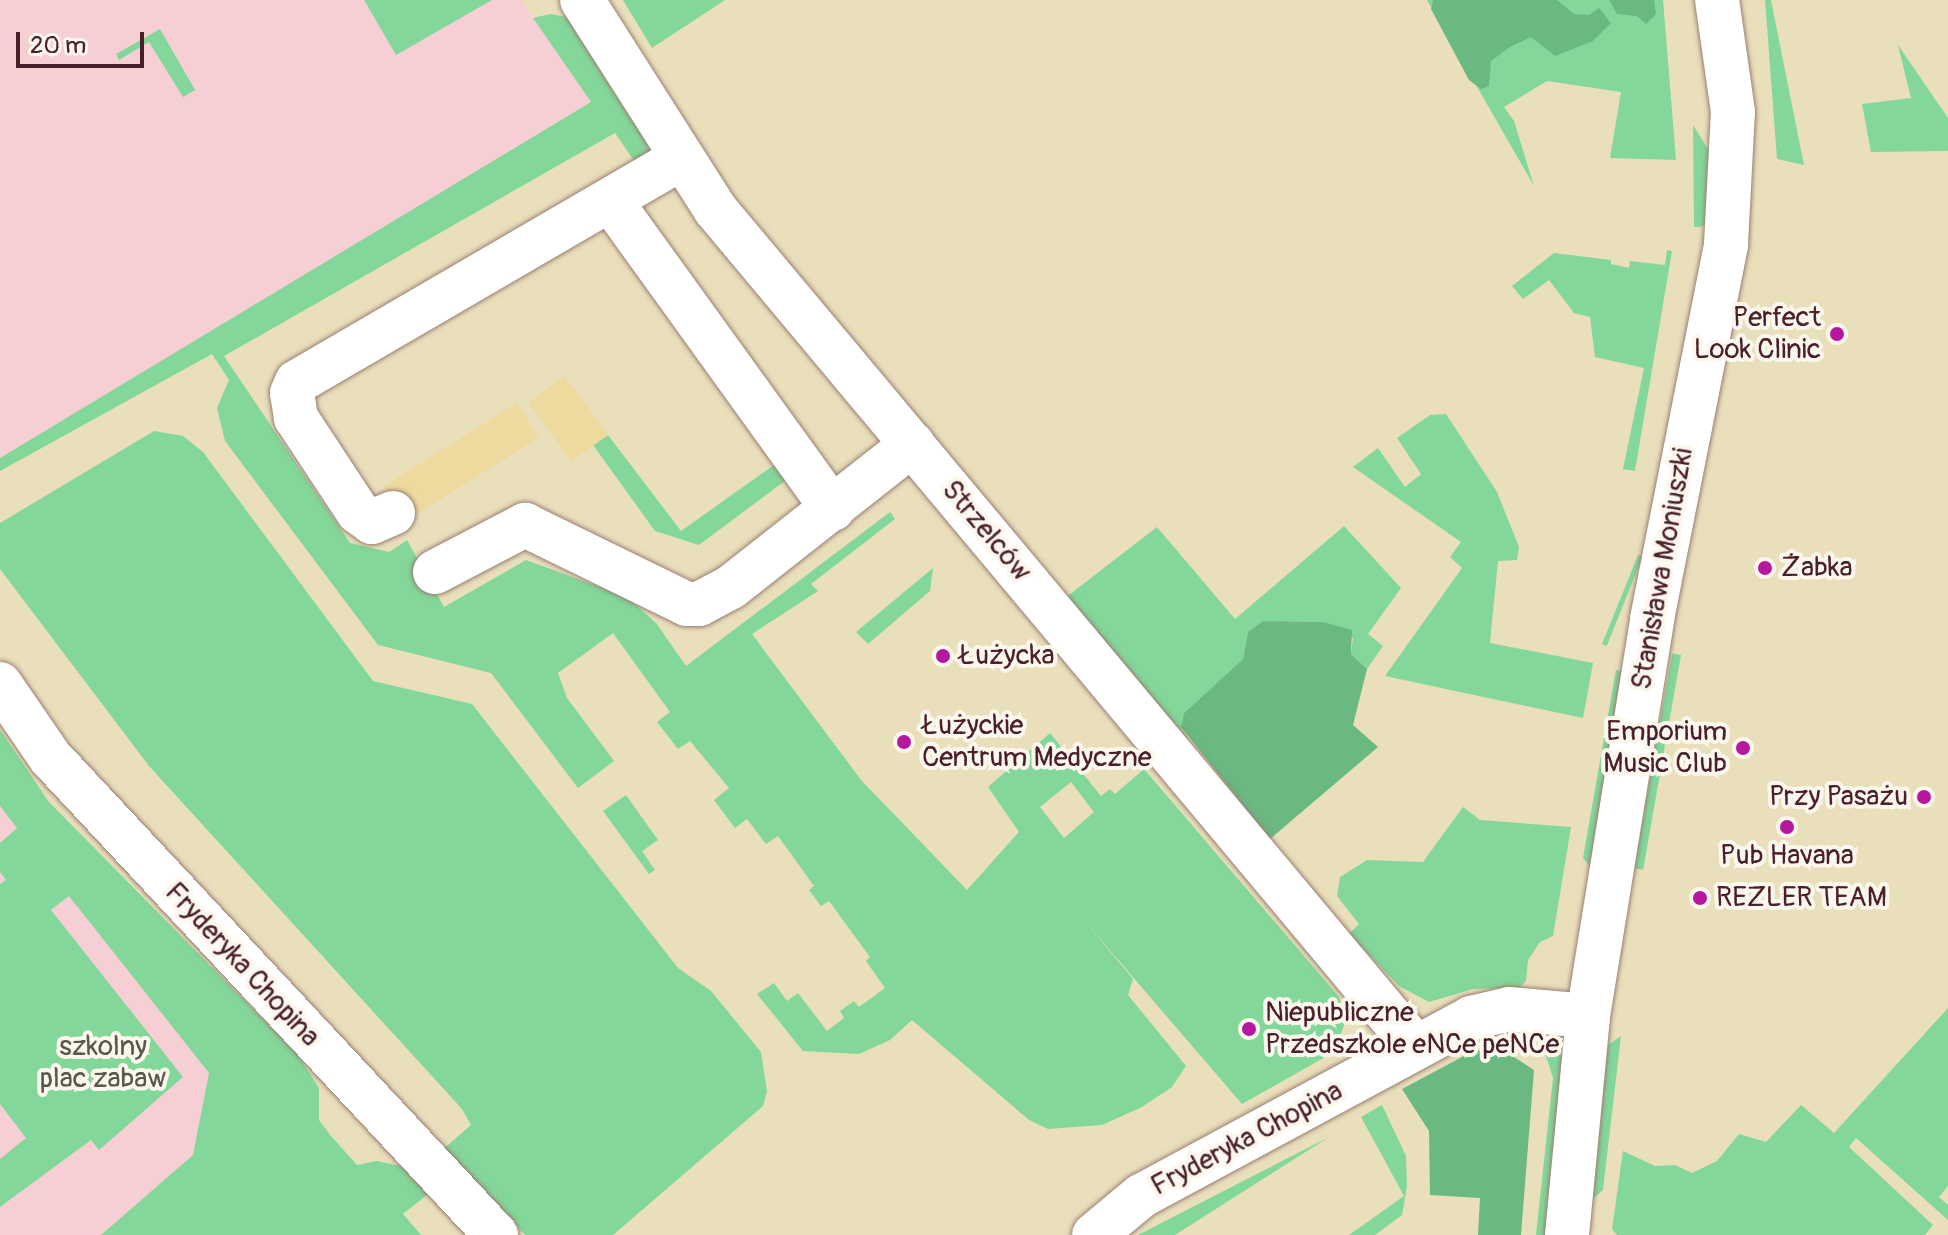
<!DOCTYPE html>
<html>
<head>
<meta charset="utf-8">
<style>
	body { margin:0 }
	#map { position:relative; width:1948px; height:1235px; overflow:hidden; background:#e9dfbb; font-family:Pangolin,sans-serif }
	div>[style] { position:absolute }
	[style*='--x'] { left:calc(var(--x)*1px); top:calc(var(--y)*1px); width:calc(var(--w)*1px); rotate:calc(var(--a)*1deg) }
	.built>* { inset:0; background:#f6cfd5 }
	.green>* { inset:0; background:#83d79a; transform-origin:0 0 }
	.forest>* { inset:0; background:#6ab882 }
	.sand>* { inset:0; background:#eeda9e; transform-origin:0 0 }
	.roads { filter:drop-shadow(0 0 2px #9a7f73) drop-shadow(0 0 2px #9a7f73) }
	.minor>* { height:44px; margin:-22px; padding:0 22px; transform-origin:22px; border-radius:22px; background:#fff }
	.dots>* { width:22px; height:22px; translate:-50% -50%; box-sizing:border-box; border:4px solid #fbf7ec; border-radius:50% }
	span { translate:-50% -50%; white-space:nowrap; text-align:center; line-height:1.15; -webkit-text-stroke:8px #fbf7ec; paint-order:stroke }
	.poi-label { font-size:28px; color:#4a1f2b }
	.right { translate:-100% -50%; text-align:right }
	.left { translate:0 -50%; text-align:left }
	.street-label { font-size:28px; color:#4a1f2b }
	.park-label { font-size:28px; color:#5b564c }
	.scale { position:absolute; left:16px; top:32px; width:128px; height:36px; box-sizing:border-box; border:4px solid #4a1f2b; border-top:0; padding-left:10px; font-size:24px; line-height:28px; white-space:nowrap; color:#4a1f2b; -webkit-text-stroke:6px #fbf7ec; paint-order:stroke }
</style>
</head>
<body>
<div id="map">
	<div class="built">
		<i style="clip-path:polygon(0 0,521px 0,591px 102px,0 461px)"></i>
		<i style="clip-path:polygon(0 806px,209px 1073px,193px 1155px,101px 1235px,0 1235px)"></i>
	</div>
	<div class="green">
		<i style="clip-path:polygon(364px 0,492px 0,396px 55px)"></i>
		<i style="clip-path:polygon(623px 0,725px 0,652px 48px)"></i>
		<i style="clip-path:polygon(1427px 0,1663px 0,1676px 160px,1610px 158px,1621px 92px,1547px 81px,1504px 107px,1514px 121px,1534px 186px)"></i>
		<i style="clip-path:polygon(1765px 0,1771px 0,1804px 165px,1777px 159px)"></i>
		<i style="clip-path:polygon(evenodd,550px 14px,568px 17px,655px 155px,639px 168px,615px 133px,224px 356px,350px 543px,389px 552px,407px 540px,444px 607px,526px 560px,627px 597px,656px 623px,686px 666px,890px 512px,895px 519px,811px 584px,818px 591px,752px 634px,861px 780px,967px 890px,1019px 832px,988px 787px,1050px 733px,1101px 796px,1110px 789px,1115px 794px,1144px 769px,1339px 997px,1346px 1020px,1334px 1052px,1242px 1104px,1083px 919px,1133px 979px,1128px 995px,1186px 1066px,1172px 1087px,1142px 1107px,1102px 1125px,1048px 1129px,1029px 1120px,912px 1020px,890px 1040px,859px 1054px,803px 1051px,757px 994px,774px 983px,787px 1001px,798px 993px,827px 1031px,844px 1018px,840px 1011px,854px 1001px,859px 1007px,885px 988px,866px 961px,870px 957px,829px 901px,821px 906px,809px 890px,814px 886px,778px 836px,766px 844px,747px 819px,735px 828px,714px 800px,729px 788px,690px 741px,678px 749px,657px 722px,670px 712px,613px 633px,558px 673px,567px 698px,614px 761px,578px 788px,491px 673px,378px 645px,225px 441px,217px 408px,229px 380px,212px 354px,0 471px,0 458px,591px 102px,533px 18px,550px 14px,1071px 782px,1094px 812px,1064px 838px,1040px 807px,1071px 782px)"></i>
		<i style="clip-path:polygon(160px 29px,195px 90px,183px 97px,149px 42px,119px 60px,116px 54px)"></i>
		<i style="clip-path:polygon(1898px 45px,1948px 118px,1948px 151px,1871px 152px,1862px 104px,1911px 98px)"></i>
		<i style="clip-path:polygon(1693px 125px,1713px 157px,1707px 223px,1700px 227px,1694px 227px)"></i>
		<i style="clip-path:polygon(1667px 250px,1672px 251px,1635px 471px,1623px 469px,1644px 368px,1595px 357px,1590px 317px,1574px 313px,1549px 280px,1523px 299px,1512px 286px,1554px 253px,1611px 260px,1611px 264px,1629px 268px,1630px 261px,1665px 265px)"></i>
		<i style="clip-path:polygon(1446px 414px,1497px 492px,1519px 547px,1517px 560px,1498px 561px,1490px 643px,1593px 663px,1583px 718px,1385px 676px,1462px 568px,1450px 557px,1461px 542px,1353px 467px,1378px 448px,1405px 487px,1421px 474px,1397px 438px,1430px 415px)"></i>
		<i style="clip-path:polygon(154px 431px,183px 436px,203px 452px,373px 681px,472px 704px,678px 968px,711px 991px,761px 1052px,767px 1091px,763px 1106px,613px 1235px,525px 1235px,441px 1151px,471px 1125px,462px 1109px,149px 766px,0 569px,0 523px)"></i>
		<i style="clip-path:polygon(608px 435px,681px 531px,774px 465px,786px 480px,699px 545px,655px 531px,593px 445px)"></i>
		<i style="clip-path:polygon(1344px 526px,1401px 588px,1368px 634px,1383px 646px,1367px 669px,1351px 654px,1353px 638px,1323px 622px,1263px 621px,1248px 632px,1243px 659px,1184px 713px,1181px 727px,1191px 743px,1065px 598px,1157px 527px,1235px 619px)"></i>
		<i style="left:1638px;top:555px;width:5px;height:96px;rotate:22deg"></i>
		<i style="clip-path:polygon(933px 568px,930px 591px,868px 644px,856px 632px)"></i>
		<i style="left:1681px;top:655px;width:218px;height:9px;rotate:100deg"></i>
		<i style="clip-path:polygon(1616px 670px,1624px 672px,1595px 873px,1583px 858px)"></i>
		<i style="clip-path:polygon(0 730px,49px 802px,298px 1055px,319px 1088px,319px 1120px,331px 1136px,357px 1165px,377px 1161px,409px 1168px,433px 1190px,403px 1214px,421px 1235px,101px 1235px,193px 1155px,209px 1073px,69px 896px,51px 910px,183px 1077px,99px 1150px,91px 1140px,0 1207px,0 1159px,26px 1138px,0 1104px,0 884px,6px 880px,0 872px,0 843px,17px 828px,0 806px)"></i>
		<i style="clip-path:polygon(626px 795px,658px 840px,642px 851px,655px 870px,649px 874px,603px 811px)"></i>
		<i style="clip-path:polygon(1463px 807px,1480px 820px,1571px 827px,1553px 936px,1540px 942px,1528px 960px,1526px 981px,1519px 988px,1473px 989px,1429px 1002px,1399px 986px,1349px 934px,1359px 924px,1337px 896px,1340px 877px,1367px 860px,1423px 862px)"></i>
		<i style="clip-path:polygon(1948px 1008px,1948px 1186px,1939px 1197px,1948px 1205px,1948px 1220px,1856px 1138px,1849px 1147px,1933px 1225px,1925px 1235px,1617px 1235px,1612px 1229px,1623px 1151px,1655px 1166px,1675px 1165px,1692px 1173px,1717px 1161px,1739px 1134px,1766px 1142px,1801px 1105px,1834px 1133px)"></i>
		<i style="clip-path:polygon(1621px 1036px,1603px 1190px,1593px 1199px,1608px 1045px)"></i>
		<i style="clip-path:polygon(1541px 1041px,1563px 1057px,1553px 1235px,1536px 1235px,1553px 1078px)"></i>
		<i style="clip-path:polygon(1382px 1105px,1406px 1156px,1407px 1186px,1402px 1215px,1375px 1235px,1349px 1235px,1404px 1196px,1361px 1117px)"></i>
		<i style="clip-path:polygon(1329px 1137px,1175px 1235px,1138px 1235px)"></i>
	</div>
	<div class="forest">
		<i style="clip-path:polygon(1433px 0,1557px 0,1574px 14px,1589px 15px,1599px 8px,1611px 23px,1593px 41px,1555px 56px,1531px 37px,1510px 47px,1491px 61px,1489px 86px,1481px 89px,1469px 80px,1431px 9px)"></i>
		<i style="clip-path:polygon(1609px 0,1654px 0,1656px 14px,1646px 24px,1637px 16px,1617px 14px)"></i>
		<i style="clip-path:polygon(1263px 621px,1323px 622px,1352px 630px,1351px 654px,1367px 669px,1353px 725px,1378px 747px,1270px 839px,1181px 727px,1184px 713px,1243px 659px,1248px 632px)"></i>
		<i style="clip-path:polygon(1475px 1050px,1511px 1055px,1534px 1070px,1521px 1235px,1478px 1235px,1480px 1198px,1430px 1195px,1429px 1131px,1402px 1089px)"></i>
	</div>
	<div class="sand">
		<i style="left:565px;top:376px;width:73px;height:45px;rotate:54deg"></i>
		<i style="left:517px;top:403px;width:41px;height:157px;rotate:58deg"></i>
	</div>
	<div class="roads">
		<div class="minor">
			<i style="--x:582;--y:0;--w:248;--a:57.5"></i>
			<i style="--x:715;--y:209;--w:1090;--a:50.1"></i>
			<i style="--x:610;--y:200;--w:381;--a:54.2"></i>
			<i style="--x:393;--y:513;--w:23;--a:157"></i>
			<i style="--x:372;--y:522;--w:17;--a:-144"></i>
			<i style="--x:358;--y:512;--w:113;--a:-123.4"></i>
			<i style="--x:296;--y:418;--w:25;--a:-99"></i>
			<i style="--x:292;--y:393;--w:12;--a:-66"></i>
			<i style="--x:297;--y:382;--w:445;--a:-30.2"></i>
			<i style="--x:435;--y:572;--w:102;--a:-27.6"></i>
			<i style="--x:525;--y:525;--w:180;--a:26"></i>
			<i style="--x:687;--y:604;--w:12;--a:0"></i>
			<i style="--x:699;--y:604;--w:36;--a:-28"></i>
			<i style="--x:731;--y:587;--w:231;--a:-38.2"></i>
			<i style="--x:0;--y:684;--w:88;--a:55.6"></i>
			<i style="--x:50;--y:757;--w:654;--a:46.98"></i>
			<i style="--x:1094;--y:1235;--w:61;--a:-39.7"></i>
			<i style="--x:1141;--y:1196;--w:375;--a:-28.3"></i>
			<i style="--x:1471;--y:1018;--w:39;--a:-13"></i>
			<i style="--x:1509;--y:1009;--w:79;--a:5.1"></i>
			<i style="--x:1567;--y:1235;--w:220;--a:-84.5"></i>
			<i style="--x:1588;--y:1016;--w:402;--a:-80.8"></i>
			<i style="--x:1652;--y:619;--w:382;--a:-78.8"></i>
			<i style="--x:1726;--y:244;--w:132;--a:-87"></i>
			<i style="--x:1733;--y:112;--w:113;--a:-98.1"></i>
		</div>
	</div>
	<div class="dots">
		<i style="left:1837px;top:334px;background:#b5179e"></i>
		<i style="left:1765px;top:568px;background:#b5179e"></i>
		<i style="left:943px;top:656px;background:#b5179e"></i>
		<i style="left:904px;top:742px;background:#b5179e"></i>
		<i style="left:1743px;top:748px;background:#b5179e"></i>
		<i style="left:1924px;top:797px;background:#b5179e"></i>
		<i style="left:1787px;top:827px;background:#b5179e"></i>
		<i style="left:1700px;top:898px;background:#b5179e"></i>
		<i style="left:1249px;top:1029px;background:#b5179e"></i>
	</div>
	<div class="poi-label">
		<span class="right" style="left:1821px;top:334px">Perfect<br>Look Clinic</span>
		<span class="left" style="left:1781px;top:568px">Żabka</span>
		<span class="left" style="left:959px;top:656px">Łużycka</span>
		<span class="left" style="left:922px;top:742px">Łużyckie<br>Centrum Medyczne</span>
		<span class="right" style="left:1727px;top:748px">Emporium<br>Music Club</span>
		<span class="right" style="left:1908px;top:797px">Przy Pasażu</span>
		<span style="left:1787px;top:856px">Pub Havana</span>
		<span class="left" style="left:1716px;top:898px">REZLER TEAM</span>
		<span class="left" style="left:1265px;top:1029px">Niepubliczne<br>Przedszkole eNCe peNCe</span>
	</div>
	<div class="street-label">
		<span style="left:986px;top:531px;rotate:50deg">Strzelców</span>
		<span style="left:1663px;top:569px;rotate:-80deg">Stanisława Moniuszki</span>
		<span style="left:242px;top:965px;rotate:47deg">Fryderyka Chopina</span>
		<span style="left:1247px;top:1139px;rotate:-28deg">Fryderyka Chopina</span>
	</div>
	<div class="park-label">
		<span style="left:103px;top:1063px">szkolny<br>plac zabaw</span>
	</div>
	<div class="scale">20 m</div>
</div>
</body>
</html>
